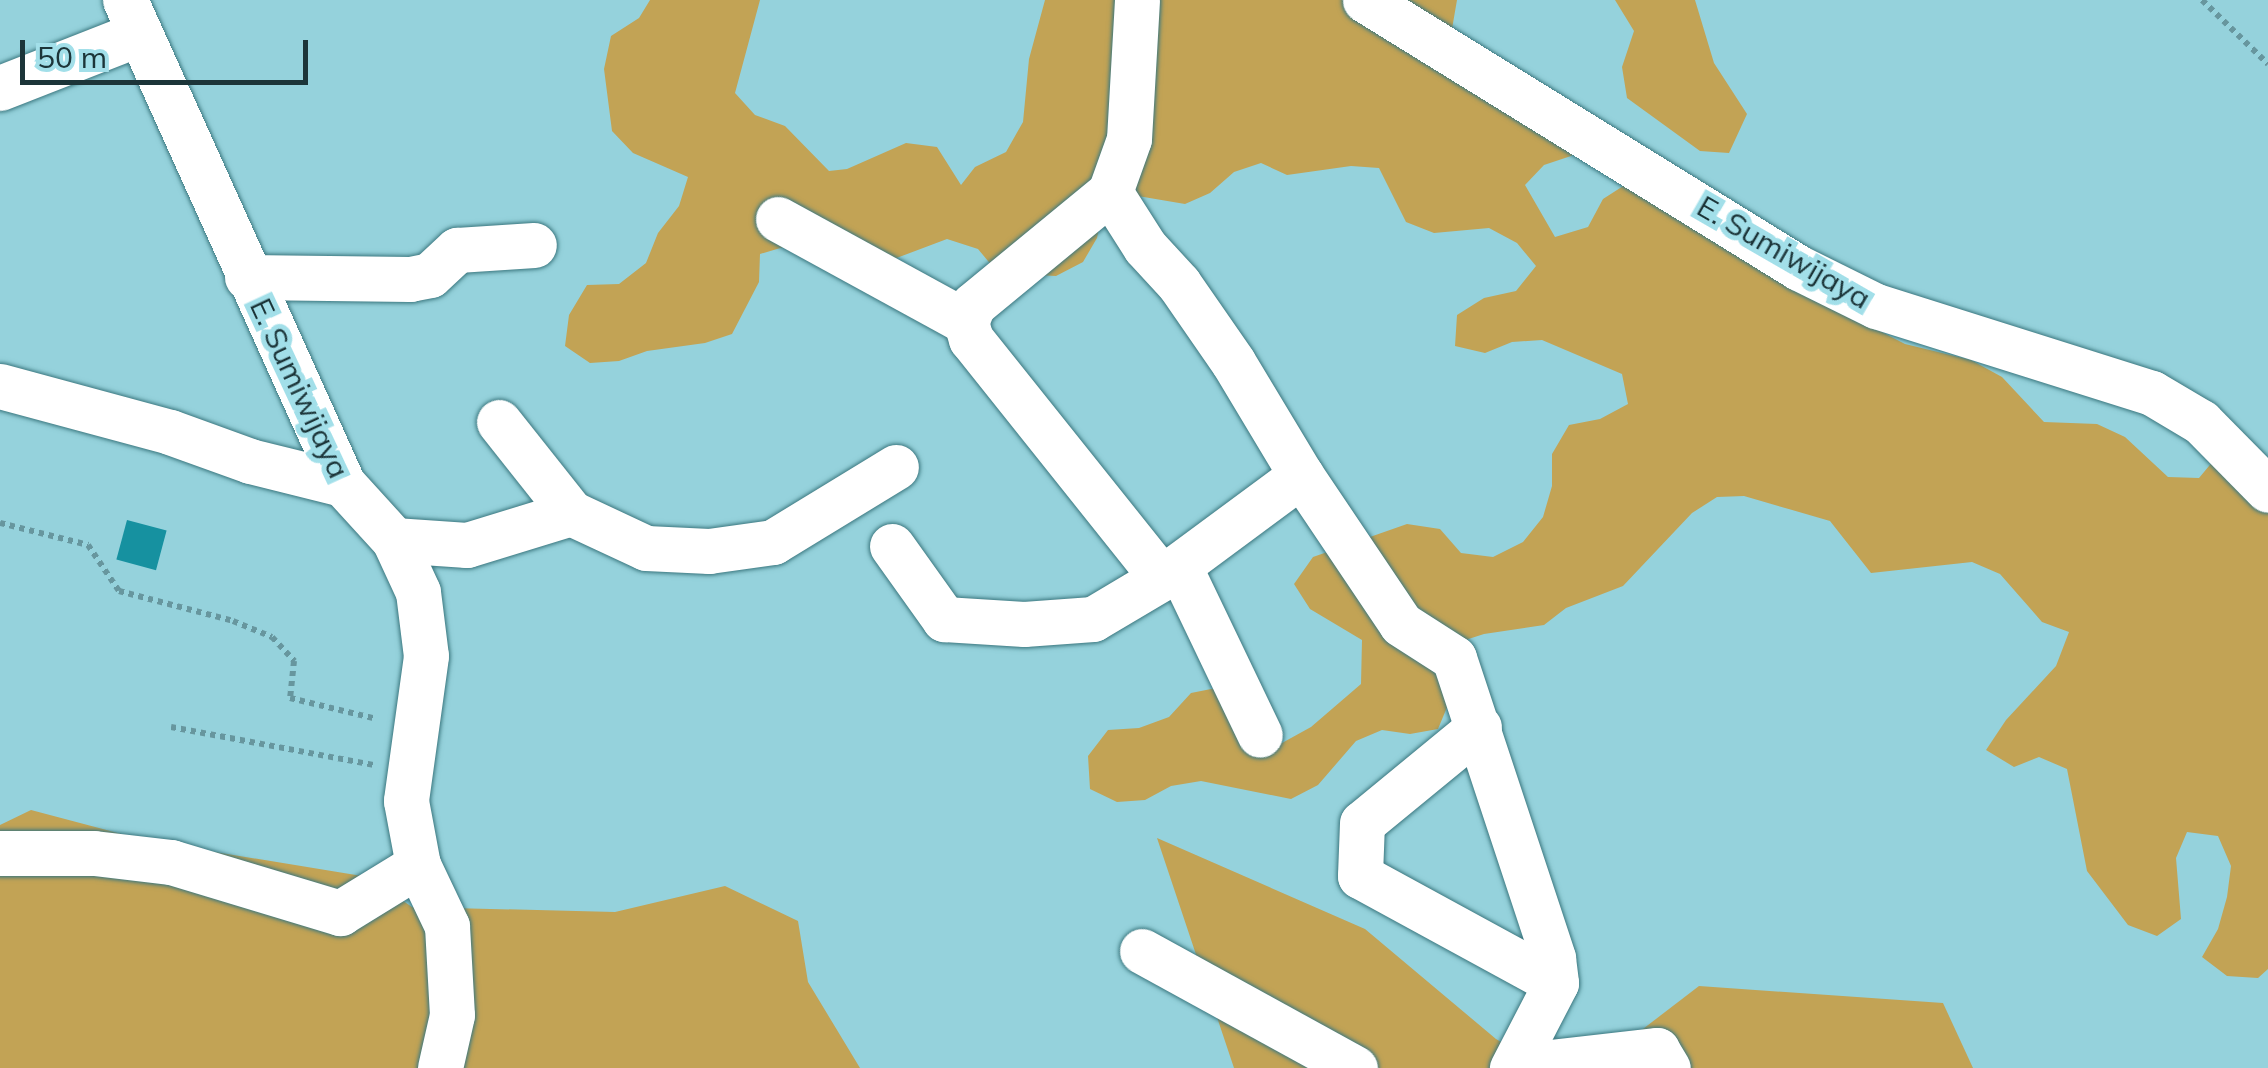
<!DOCTYPE html>
<html>
<head>
<meta charset="utf-8">
<style>
	body { margin:0 }
	#map { position:relative; width:2268px; height:1068px; overflow:hidden; background:#95d2dc; font-family:Mulish,sans-serif }
	div>[style] { position:absolute }
	[style*='--x'] { left:calc(var(--x)*1px); top:calc(var(--y)*1px); width:calc(var(--w)*1px); rotate:calc(var(--a)*1deg) }
	.green>* { inset:0; background:#c2a355 }
	.water>* { inset:0; background:#1691a0; transform-origin:0 0 }
	.path>* { height:6px; margin-top:-3px; transform-origin:0; background:repeating-linear-gradient(90deg,#67969e 0 5px,transparent 0 10px) }
	.roads { filter:drop-shadow(0 0 2px #3b777f) drop-shadow(0 0 2px #3b777f) }
	.street>* { height:45px; margin:-22.5px; padding:0 22.5px; transform-origin:22.5px; border-radius:22.5px; background:#fff }
	span { translate:-50% -50%; white-space:nowrap; text-align:center; line-height:1.15; -webkit-text-stroke:10px #a2dfe9; paint-order:stroke }
	.street-label { font-size:30px; color:#1c3539 }
	.scale { position:absolute; left:20px; top:40px; width:288px; height:45px; box-sizing:border-box; border:5px solid #1c3539; border-top:0; padding-left:12px; font-size:30px; line-height:35px; white-space:nowrap; color:#1c3539; -webkit-text-stroke:8px #a2dfe9; paint-order:stroke }
</style>
</head>
<body>
<div id="map">
	<div class="green">
		<i style="clip-path:polygon(650px 0,760px 0,735px 93px,755px 115px,785px 126px,829px 171px,847px 169px,906px 143px,937px 147px,961px 185px,975px 167px,1006px 152px,1023px 122px,1029px 59px,1045px 0,1457px 0,1448px 52px,1594px 139px,1571px 156px,1544px 165px,1525px 185px,1555px 237px,1588px 227px,1603px 199px,1631px 181px,1876px 329px,1905px 344px,1971px 360px,2002px 377px,2044px 422px,2097px 424px,2125px 437px,2168px 477px,2199px 478px,2214px 460px,2268px 490px,2268px 969px,2258px 978px,2227px 976px,2202px 957px,2218px 929px,2227px 897px,2231px 866px,2218px 836px,2187px 832px,2176px 858px,2181px 919px,2157px 936px,2128px 925px,2087px 871px,2067px 769px,2039px 757px,2014px 767px,1986px 750px,2006px 720px,2056px 666px,2069px 632px,2042px 622px,2000px 574px,1972px 562px,1871px 573px,1830px 521px,1744px 496px,1717px 497px,1692px 513px,1623px 586px,1566px 608px,1544px 625px,1484px 634px,1456px 643px,1450px 700px,1438px 729px,1410px 734px,1382px 730px,1356px 741px,1318px 785px,1291px 799px,1201px 781px,1171px 786px,1145px 800px,1117px 802px,1090px 789px,1088px 756px,1108px 730px,1139px 728px,1169px 717px,1191px 693px,1221px 687px,1252px 739px,1282px 743px,1311px 727px,1361px 684px,1362px 640px,1310px 609px,1294px 584px,1313px 557px,1407px 524px,1440px 529px,1461px 553px,1493px 557px,1523px 542px,1543px 517px,1552px 486px,1552px 454px,1569px 425px,1600px 419px,1628px 404px,1622px 374px,1542px 340px,1512px 342px,1485px 353px,1455px 346px,1457px 315px,1484px 298px,1516px 291px,1536px 266px,1517px 243px,1489px 228px,1434px 233px,1406px 222px,1379px 168px,1351px 166px,1287px 175px,1261px 163px,1234px 172px,1210px 193px,1185px 204px,1126px 194px,1103px 209px,1097px 238px,1083px 262px,1056px 276px,998px 273px,978px 249px,947px 239px,870px 268px,787px 246px,760px 254px,759px 282px,732px 334px,705px 343px,647px 351px,619px 361px,590px 363px,565px 346px,569px 315px,587px 285px,619px 284px,646px 263px,658px 233px,679px 206px,688px 177px,633px 153px,612px 131px,604px 69px,611px 36px,639px 18px)"></i>
		<i style="clip-path:polygon(1615px 0,1695px 0,1714px 63px,1747px 114px,1729px 153px,1700px 151px,1627px 98px,1622px 67px,1634px 31px)"></i>
		<i style="clip-path:polygon(31px 810px,148px 841px,368px 877px,412px 907px,615px 912px,725px 886px,798px 921px,808px 982px,860px 1068px,0 1068px,0 825px)"></i>
		<i style="clip-path:polygon(1157px 838px,1365px 929px,1496px 1039px,1545px 1068px,1234px 1068px)"></i>
		<i style="clip-path:polygon(1699px 986px,1943px 1003px,1973px 1068px,1592px 1068px)"></i>
	</div>
	<div class="water">
		<i style="left:127px;top:520px;width:41px;height:41px;rotate:15deg"></i>
	</div>
	<div class="path">
		<i style="--x:2202;--y:0;--w:92;--a:44.1"></i>
		<i style="--x:0;--y:523;--w:91;--a:14"></i>
		<i style="--x:88;--y:545;--w:55;--a:56"></i>
		<i style="--x:119;--y:591;--w:118;--a:14.7"></i>
		<i style="--x:233;--y:621;--w:42;--a:22.3"></i>
		<i style="--x:272;--y:637;--w:33;--a:47"></i>
		<i style="--x:294;--y:661;--w:37;--a:96"></i>
		<i style="--x:290;--y:698;--w:89;--a:13.6"></i>
		<i style="--x:171;--y:727;--w:207;--a:10.6"></i>
	</div>
	<div class="roads">
		<div class="street">
			<i style="--x:125;--y:0;--w:531;--a:65.75"></i>
			<i style="--x:343;--y:484;--w:76;--a:47.7"></i>
			<i style="--x:394;--y:540;--w:57;--a:65.2"></i>
			<i style="--x:418;--y:592;--w:64;--a:82.9"></i>
			<i style="--x:426;--y:656;--w:146;--a:97.9"></i>
			<i style="--x:406;--y:801;--w:65;--a:79.4"></i>
			<i style="--x:418;--y:865;--w:68;--a:64.6"></i>
			<i style="--x:447;--y:926;--w:89;--a:86.8"></i>
			<i style="--x:452;--y:1015;--w:54;--a:102.8"></i>
			<i style="--x:1137;--y:0;--w:139;--a:93.3"></i>
			<i style="--x:1129;--y:139;--w:56;--a:109.7"></i>
			<i style="--x:1110;--y:192;--w:65;--a:57.5"></i>
			<i style="--x:1145;--y:247;--w:50;--a:47.4"></i>
			<i style="--x:1179;--y:284;--w:95;--a:55.3"></i>
			<i style="--x:1233;--y:362;--w:132;--a:59"></i>
			<i style="--x:1301;--y:475;--w:179;--a:56.1"></i>
			<i style="--x:1401;--y:624;--w:63;--a:32.7"></i>
			<i style="--x:1454;--y:658;--w:316;--a:71.7"></i>
			<i style="--x:1553;--y:958;--w:25;--a:83"></i>
			<i style="--x:1556;--y:983;--w:96;--a:117.4"></i>
			<i style="--x:1365;--y:0;--w:510;--a:31.7"></i>
			<i style="--x:1799;--y:268;--w:86;--a:26.3"></i>
			<i style="--x:1876;--y:306;--w:289;--a:17.5"></i>
			<i style="--x:2152;--y:393;--w:57;--a:30.6"></i>
			<i style="--x:2201;--y:422;--w:95;--a:45.4"></i>
			<i style="--x:0;--y:88;--w:148;--a:-21.4"></i>
			<i style="--x:1110;--y:192;--w:178;--a:140.5"></i>
			<i style="--x:973;--y:305;--w:18;--a:112"></i>
			<i style="--x:966;--y:322;--w:18;--a:74"></i>
			<i style="--x:971;--y:339;--w:306;--a:51.4"></i>
			<i style="--x:1162;--y:578;--w:173;--a:-36.5"></i>
			<i style="--x:778;--y:219;--w:214;--a:28.7"></i>
			<i style="--x:247;--y:277;--w:163;--a:0.7"></i>
			<i style="--x:410;--y:279;--w:20;--a:-11"></i>
			<i style="--x:430;--y:275;--w:37;--a:-43"></i>
			<i style="--x:457;--y:250;--w:77;--a:-3.7"></i>
			<i style="--x:0;--y:386;--w:176;--a:15.1"></i>
			<i style="--x:170;--y:432;--w:85;--a:19.9"></i>
			<i style="--x:250;--y:461;--w:96;--a:13.9"></i>
			<i style="--x:499;--y:422;--w:116;--a:51.6"></i>
			<i style="--x:394;--y:540;--w:73;--a:3.9"></i>
			<i style="--x:467;--y:545;--w:109;--a:-17.1"></i>
			<i style="--x:571;--y:513;--w:83;--a:25"></i>
			<i style="--x:646;--y:548;--w:63;--a:2.7"></i>
			<i style="--x:709;--y:551;--w:65;--a:-8"></i>
			<i style="--x:773;--y:542;--w:144;--a:-31.4"></i>
			<i style="--x:892;--y:546;--w:90;--a:54.5"></i>
			<i style="--x:944;--y:619;--w:80;--a:3.6"></i>
			<i style="--x:1024;--y:624;--w:69;--a:-4.1"></i>
			<i style="--x:1093;--y:619;--w:80;--a:-30.7"></i>
			<i style="--x:1179;--y:566;--w:187;--a:64.4"></i>
			<i style="--x:1479;--y:727;--w:151;--a:140.6"></i>
			<i style="--x:1362;--y:823;--w:53;--a:92.2"></i>
			<i style="--x:1360;--y:876;--w:223;--a:28.6"></i>
			<i style="--x:0;--y:853;--w:94;--a:0"></i>
			<i style="--x:94;--y:853;--w:78;--a:6.7"></i>
			<i style="--x:171;--y:862;--w:177;--a:16.8"></i>
			<i style="--x:340;--y:913;--w:92;--a:-31.6"></i>
			<i style="--x:1142;--y:951;--w:243;--a:28.8"></i>
			<i style="--x:1521;--y:1056;--w:21;--a:19"></i>
			<i style="--x:1541;--y:1063;--w:117;--a:-6.4"></i>
			<i style="--x:1657;--y:1050;--w:21;--a:59"></i>
		</div>
	</div>
	<div class="street-label">
		<span style="left:1784px;top:252px;rotate:30deg">E. Sumiwijaya</span>
		<span style="left:300px;top:388px;rotate:65deg">E. Sumiwijaya</span>
	</div>
	<div class="scale">50 m</div>
</div>
</body>
</html>
